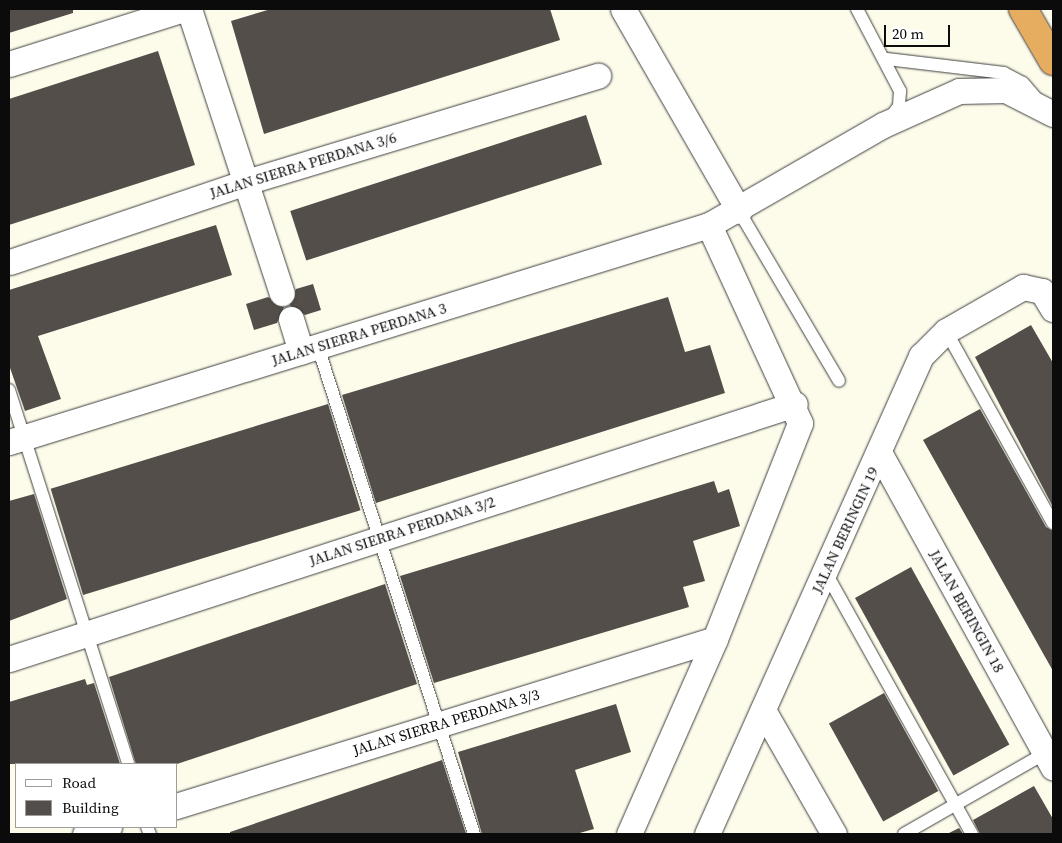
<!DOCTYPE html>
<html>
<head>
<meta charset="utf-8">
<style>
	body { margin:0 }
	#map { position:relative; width:1062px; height:843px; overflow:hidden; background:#fdfceb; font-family:"Source Serif 4",serif }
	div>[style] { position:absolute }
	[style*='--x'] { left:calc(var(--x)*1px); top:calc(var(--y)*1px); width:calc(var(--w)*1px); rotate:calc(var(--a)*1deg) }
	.building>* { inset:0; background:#534e49; transform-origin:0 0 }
	.roads { filter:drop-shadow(0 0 1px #3e3e3e) drop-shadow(0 0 1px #3e3e3e) }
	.lane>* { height:12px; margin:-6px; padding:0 6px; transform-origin:6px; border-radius:6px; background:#fff }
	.street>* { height:25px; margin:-12.5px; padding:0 12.5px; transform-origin:12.5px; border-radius:12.5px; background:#fff }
	.highway>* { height:28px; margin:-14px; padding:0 14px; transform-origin:14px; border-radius:14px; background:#e6ac60 }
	span { translate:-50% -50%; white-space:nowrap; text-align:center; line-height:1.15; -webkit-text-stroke:5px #fff; paint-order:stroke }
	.street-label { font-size:15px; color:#0b0b0b }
	.frame { position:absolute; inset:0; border:10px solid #0b0b0b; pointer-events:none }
	.legend { position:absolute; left:15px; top:763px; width:162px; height:65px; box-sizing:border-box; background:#fff; border:1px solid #9d9d9d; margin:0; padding:6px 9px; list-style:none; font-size:15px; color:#0b0b0b }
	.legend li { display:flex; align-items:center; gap:10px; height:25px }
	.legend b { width:25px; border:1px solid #9d9d9d }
	.scale { position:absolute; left:884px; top:25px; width:66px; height:22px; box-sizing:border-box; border:2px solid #0b0b0b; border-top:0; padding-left:6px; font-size:15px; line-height:18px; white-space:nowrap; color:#0b0b0b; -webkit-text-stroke:4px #fff; paint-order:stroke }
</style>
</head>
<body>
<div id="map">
	<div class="building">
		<i style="clip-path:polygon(9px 9px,73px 9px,73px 13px,9px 33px)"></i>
		<i style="clip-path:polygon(271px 9px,550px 9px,560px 40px,264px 134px,231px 21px)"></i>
		<i style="clip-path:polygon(158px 51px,195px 165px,9px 225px,9px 99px)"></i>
		<i style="left:586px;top:115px;width:52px;height:311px;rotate:72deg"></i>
		<i style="clip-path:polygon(216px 225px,232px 275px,38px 336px,61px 399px,25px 411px,9px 365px,9px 290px)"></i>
		<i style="clip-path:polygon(313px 284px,321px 310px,305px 315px,289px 305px,296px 289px)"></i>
		<i style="clip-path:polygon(268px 297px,284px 307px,277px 323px,254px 330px,246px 304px)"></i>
		<i style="clip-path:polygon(668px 297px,685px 352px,710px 345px,725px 393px,376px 503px,342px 395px)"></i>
		<i style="clip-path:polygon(1031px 325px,1053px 363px,1053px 507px,975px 357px)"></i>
		<i style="left:328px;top:404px;width:111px;height:290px;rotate:73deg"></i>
		<i style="clip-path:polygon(980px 409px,1046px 527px,1053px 531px,1053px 671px,923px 440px)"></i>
		<i style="clip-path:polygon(714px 481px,718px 493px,729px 489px,740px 526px,693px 541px,705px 581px,683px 587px,689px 607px,434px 683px,400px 576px)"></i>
		<i style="clip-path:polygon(34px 494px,67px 599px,9px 621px,9px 501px)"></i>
		<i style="left:911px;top:567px;width:203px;height:64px;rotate:61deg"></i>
		<i style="clip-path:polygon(385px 584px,417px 684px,177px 764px,136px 764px,109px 677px)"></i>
		<i style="clip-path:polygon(85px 679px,87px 685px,94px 683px,120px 764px,9px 764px,9px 702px)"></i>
		<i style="left:884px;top:693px;width:112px;height:63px;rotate:61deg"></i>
		<i style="clip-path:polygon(616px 704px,631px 752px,575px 770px,594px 829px,576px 834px,482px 834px,458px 752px)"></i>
		<i style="clip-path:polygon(442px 760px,466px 834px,230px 834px,230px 832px)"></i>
		<i style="clip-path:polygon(1034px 786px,1053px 819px,1053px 834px,980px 834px,973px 820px)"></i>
		<i style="clip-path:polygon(959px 828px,963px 834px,947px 834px)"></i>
	</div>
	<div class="roads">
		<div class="lane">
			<i style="--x:857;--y:9;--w:93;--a:62.3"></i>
			<i style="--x:900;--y:91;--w:15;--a:94"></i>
			<i style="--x:899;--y:106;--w:15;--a:127"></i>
			<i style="--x:887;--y:59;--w:118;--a:6.8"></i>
			<i style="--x:1004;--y:73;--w:21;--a:28"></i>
			<i style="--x:1023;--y:83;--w:23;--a:49"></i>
			<i style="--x:739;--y:211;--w:197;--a:59.5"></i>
			<i style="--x:946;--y:331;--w:220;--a:60.9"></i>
			<i style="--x:318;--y:347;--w:511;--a:72.24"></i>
			<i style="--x:9;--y:390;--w:392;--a:72.3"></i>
			<i style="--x:826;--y:573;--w:299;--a:60.8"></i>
			<i style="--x:147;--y:827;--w:8;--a:67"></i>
			<i style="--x:904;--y:834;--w:167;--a:-29.8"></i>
		</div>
		<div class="street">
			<i style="--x:189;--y:9;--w:299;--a:71.9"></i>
			<i style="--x:623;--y:9;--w:233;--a:60.1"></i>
			<i style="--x:9;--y:64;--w:182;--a:-17.5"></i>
			<i style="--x:10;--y:262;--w:249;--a:-18.7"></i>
			<i style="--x:246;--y:182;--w:368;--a:-16.8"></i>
			<i style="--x:291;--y:319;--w:34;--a:73"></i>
			<i style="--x:9;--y:442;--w:733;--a:-17.22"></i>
			<i style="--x:709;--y:225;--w:201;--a:-29.9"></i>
			<i style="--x:883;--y:125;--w:83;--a:-24.1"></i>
			<i style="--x:959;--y:91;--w:47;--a:-1.2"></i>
			<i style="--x:1006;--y:90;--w:53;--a:27.1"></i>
			<i style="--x:880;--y:454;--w:358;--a:61.1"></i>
			<i style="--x:9;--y:659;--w:826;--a:-17.97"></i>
			<i style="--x:763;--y:710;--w:143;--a:60.2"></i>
			<i style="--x:176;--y:806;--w:564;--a:-17.21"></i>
			<i style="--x:85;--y:834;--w:25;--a:-16"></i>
			<i style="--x:629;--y:834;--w:213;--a:-66.2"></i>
			<i style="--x:715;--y:639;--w:232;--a:-68.5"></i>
			<i style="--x:800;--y:423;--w:218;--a:-114.7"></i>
			<i style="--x:707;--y:834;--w:524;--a:-65.88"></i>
			<i style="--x:921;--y:356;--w:35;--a:-45"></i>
			<i style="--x:946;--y:331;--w:89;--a:-29.7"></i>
			<i style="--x:1023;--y:287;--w:19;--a:12"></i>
			<i style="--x:1042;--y:291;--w:21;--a:59"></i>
		</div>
		<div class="highway">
			<i style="--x:1023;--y:9;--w:60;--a:60"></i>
		</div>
	</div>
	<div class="street-label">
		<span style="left:303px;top:165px;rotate:-17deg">JALAN SIERRA PERDANA 3/6</span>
		<span style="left:359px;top:334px;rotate:-17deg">JALAN SIERRA PERDANA 3</span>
		<span style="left:845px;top:530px;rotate:-65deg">JALAN BERINGIN 19</span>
		<span style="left:402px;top:531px;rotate:-18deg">JALAN SIERRA PERDANA 3/2</span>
		<span style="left:967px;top:611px;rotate:61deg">JALAN BERINGIN 18</span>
		<span style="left:446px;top:722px;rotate:-17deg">JALAN SIERRA PERDANA 3/3</span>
	</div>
	<div class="frame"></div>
	<ul class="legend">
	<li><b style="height:6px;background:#fff"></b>Road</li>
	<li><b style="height:14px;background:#534e49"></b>Building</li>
	</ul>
	<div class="scale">20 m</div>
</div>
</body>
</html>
